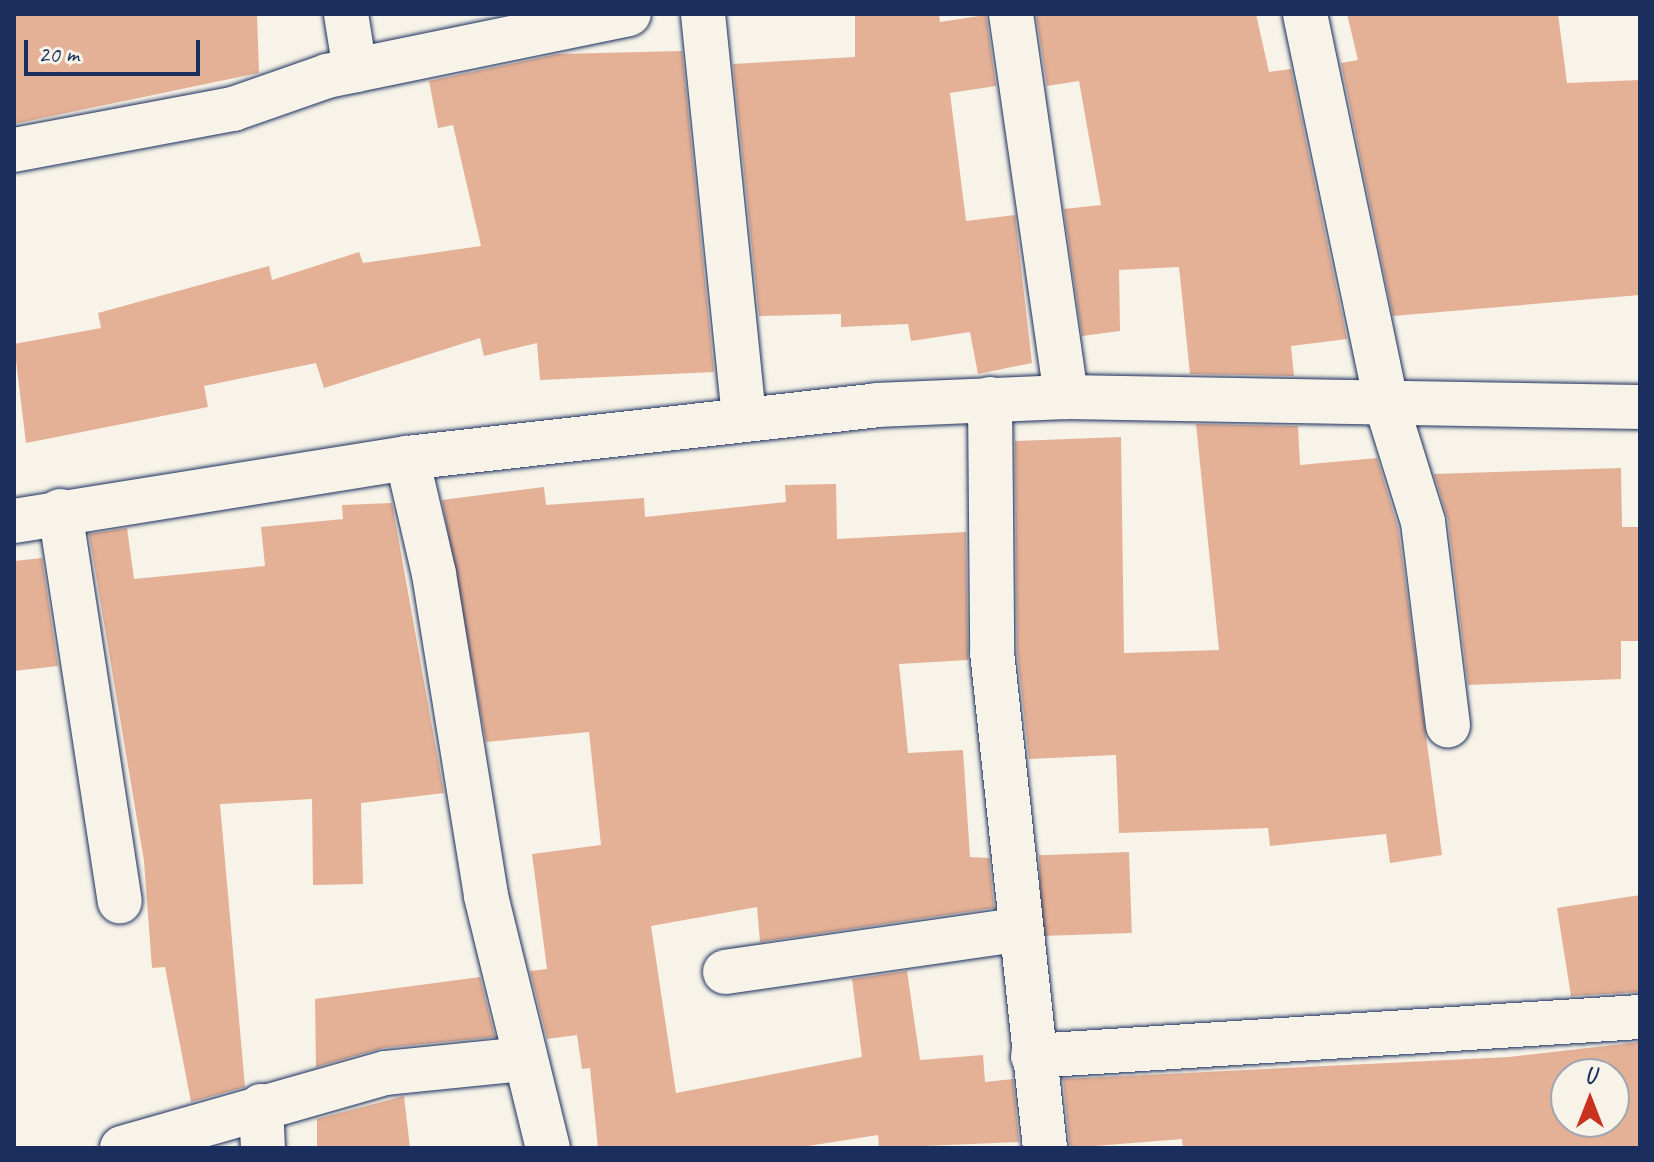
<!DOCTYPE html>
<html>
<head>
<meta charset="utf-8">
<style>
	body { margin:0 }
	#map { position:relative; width:1654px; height:1162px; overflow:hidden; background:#f7f3e8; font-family:Caveat,sans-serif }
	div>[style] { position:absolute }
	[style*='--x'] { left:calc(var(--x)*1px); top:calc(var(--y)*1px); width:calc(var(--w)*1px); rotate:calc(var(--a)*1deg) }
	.building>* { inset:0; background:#e4b196; transform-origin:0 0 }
	.roads { filter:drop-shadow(0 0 2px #1b2f5e) drop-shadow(0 0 2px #1b2f5e) }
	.street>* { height:44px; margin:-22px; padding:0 22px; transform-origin:22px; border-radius:22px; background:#f7f3e8 }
	.secondary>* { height:44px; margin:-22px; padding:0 22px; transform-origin:22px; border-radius:22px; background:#f7f3e8 }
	span { translate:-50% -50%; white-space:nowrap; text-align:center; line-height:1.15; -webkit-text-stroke:6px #f7f3e8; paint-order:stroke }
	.frame { position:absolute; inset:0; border:16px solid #1b2f5e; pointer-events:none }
	.north { position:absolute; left:1550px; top:1058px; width:80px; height:80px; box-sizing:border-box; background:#f7f3e8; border:2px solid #9fa5b1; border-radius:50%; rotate:0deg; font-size:22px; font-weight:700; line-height:32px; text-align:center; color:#1b2f5e }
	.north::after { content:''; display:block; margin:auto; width:28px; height:36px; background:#c8321e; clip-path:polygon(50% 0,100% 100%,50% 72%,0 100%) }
	.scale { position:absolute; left:24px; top:40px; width:176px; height:36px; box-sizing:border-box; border:4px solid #1b2f5e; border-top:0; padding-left:10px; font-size:24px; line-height:28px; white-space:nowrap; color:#1b2f5e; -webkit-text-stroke:6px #f7f3e8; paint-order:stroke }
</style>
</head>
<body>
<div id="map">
	<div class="building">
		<i style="clip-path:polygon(14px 14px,257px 14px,259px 73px,14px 124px)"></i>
		<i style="clip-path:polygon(855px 14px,939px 14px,940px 22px,986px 15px,996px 86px,950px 93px,966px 221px,1015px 215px,1032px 363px,978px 374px,970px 332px,911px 341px,908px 324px,841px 327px,841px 314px,759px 316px,733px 64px,855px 57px)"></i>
		<i style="clip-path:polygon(1036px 14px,1256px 14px,1269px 72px,1291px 69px,1347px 339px,1291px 346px,1294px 376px,1190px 374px,1179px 267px,1119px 270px,1120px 331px,1082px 336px,1064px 209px,1101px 205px,1079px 81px,1047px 86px)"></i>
		<i style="clip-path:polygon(1347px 14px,1558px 14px,1567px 83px,1640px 80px,1640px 295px,1393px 316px,1341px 63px,1358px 60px)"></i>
		<i style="clip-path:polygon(682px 51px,714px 372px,540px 380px,537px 343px,484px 356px,480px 338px,324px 388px,316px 363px,204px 386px,208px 407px,26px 443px,14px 344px,101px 328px,98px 313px,269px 266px,272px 280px,359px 252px,363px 263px,481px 246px,453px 125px,438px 128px,429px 81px,558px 54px)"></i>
		<i style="clip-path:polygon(1196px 424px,1298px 426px,1300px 465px,1377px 458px,1398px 527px,1442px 855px,1390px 863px,1386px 834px,1270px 846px,1268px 828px,1119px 833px,1116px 755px,1029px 759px,1017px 651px,1015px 441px,1121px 437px,1124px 653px,1219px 650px)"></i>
		<i style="clip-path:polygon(1621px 468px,1622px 527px,1640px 527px,1640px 641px,1621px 641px,1621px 679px,1468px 685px,1448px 519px,1434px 474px)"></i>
		<i style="clip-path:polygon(836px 484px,837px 539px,966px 532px,968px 660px,899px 664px,908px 753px,963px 750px,970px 857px,989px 858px,994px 908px,760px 942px,757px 907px,651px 926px,676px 1093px,862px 1057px,852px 979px,907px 971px,920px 1060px,983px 1055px,985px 1082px,1013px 1079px,1019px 1142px,879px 1148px,878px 1135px,795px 1148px,598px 1148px,590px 1068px,582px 1069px,577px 1035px,547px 1039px,530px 971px,547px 969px,532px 854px,601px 845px,589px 732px,486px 742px,442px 500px,544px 487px,546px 505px,644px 498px,645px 517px,786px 502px,785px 485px)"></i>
		<i style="clip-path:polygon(392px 503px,444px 793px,361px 803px,363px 884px,313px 885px,312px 799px,220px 804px,245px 1087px,191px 1102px,165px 967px,152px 968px,144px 861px,89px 534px,127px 528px,134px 579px,265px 566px,261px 527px,343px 519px,342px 505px)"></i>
		<i style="clip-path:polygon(42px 558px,58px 666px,14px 671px,14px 561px)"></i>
		<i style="left:1129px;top:852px;width:81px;height:90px;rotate:88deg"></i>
		<i style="clip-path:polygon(1640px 895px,1640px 992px,1571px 996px,1557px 908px)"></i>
		<i style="clip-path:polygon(480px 977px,495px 1037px,383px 1048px,316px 1067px,315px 999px)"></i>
		<i style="clip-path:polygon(evenodd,1640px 1042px,1640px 1148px,1183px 1148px,1182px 1139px,1070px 1148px,1063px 1079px,1509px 1057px,1640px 1042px,1566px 1074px,1614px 1074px,1614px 1122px,1566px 1122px,1566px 1074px)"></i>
		<i style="clip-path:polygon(404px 1096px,410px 1148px,317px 1148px,317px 1119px)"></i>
	</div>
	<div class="roads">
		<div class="street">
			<i style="--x:346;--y:14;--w:57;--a:80.9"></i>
			<i style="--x:703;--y:14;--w:403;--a:84.2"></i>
			<i style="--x:1011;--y:14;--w:387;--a:81.8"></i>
			<i style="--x:1305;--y:14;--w:397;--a:78.2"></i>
			<i style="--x:1386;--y:403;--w:125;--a:72.7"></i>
			<i style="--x:1423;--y:522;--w:205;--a:83"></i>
			<i style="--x:14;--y:150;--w:223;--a:-10.6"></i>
			<i style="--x:233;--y:109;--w:100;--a:-19.3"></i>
			<i style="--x:327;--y:76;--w:308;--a:-11.6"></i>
			<i style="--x:990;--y:399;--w:253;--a:89.5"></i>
			<i style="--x:992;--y:652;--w:499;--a:83.9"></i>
			<i style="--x:407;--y:458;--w:119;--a:76.9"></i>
			<i style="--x:434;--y:574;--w:326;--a:80.8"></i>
			<i style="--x:486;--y:896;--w:260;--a:76.2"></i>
			<i style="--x:60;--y:511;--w:395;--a:81.3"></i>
			<i style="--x:725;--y:972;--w:295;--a:-8.2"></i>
			<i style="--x:1033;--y:1056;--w:608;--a:-3.68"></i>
			<i style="--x:261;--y:1106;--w:42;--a:87.3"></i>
			<i style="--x:122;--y:1148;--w:274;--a:-15.9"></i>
			<i style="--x:386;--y:1073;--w:140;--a:-5.8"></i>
		</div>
		<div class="secondary">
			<i style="--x:14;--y:521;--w:398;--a:-9.1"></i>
			<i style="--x:407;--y:458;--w:472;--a:-6.4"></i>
			<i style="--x:876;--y:405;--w:190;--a:-2.4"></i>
			<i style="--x:1066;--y:397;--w:574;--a:1"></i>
		</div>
	</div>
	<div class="frame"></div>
	<div class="north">U</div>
	<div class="scale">20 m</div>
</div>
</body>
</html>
